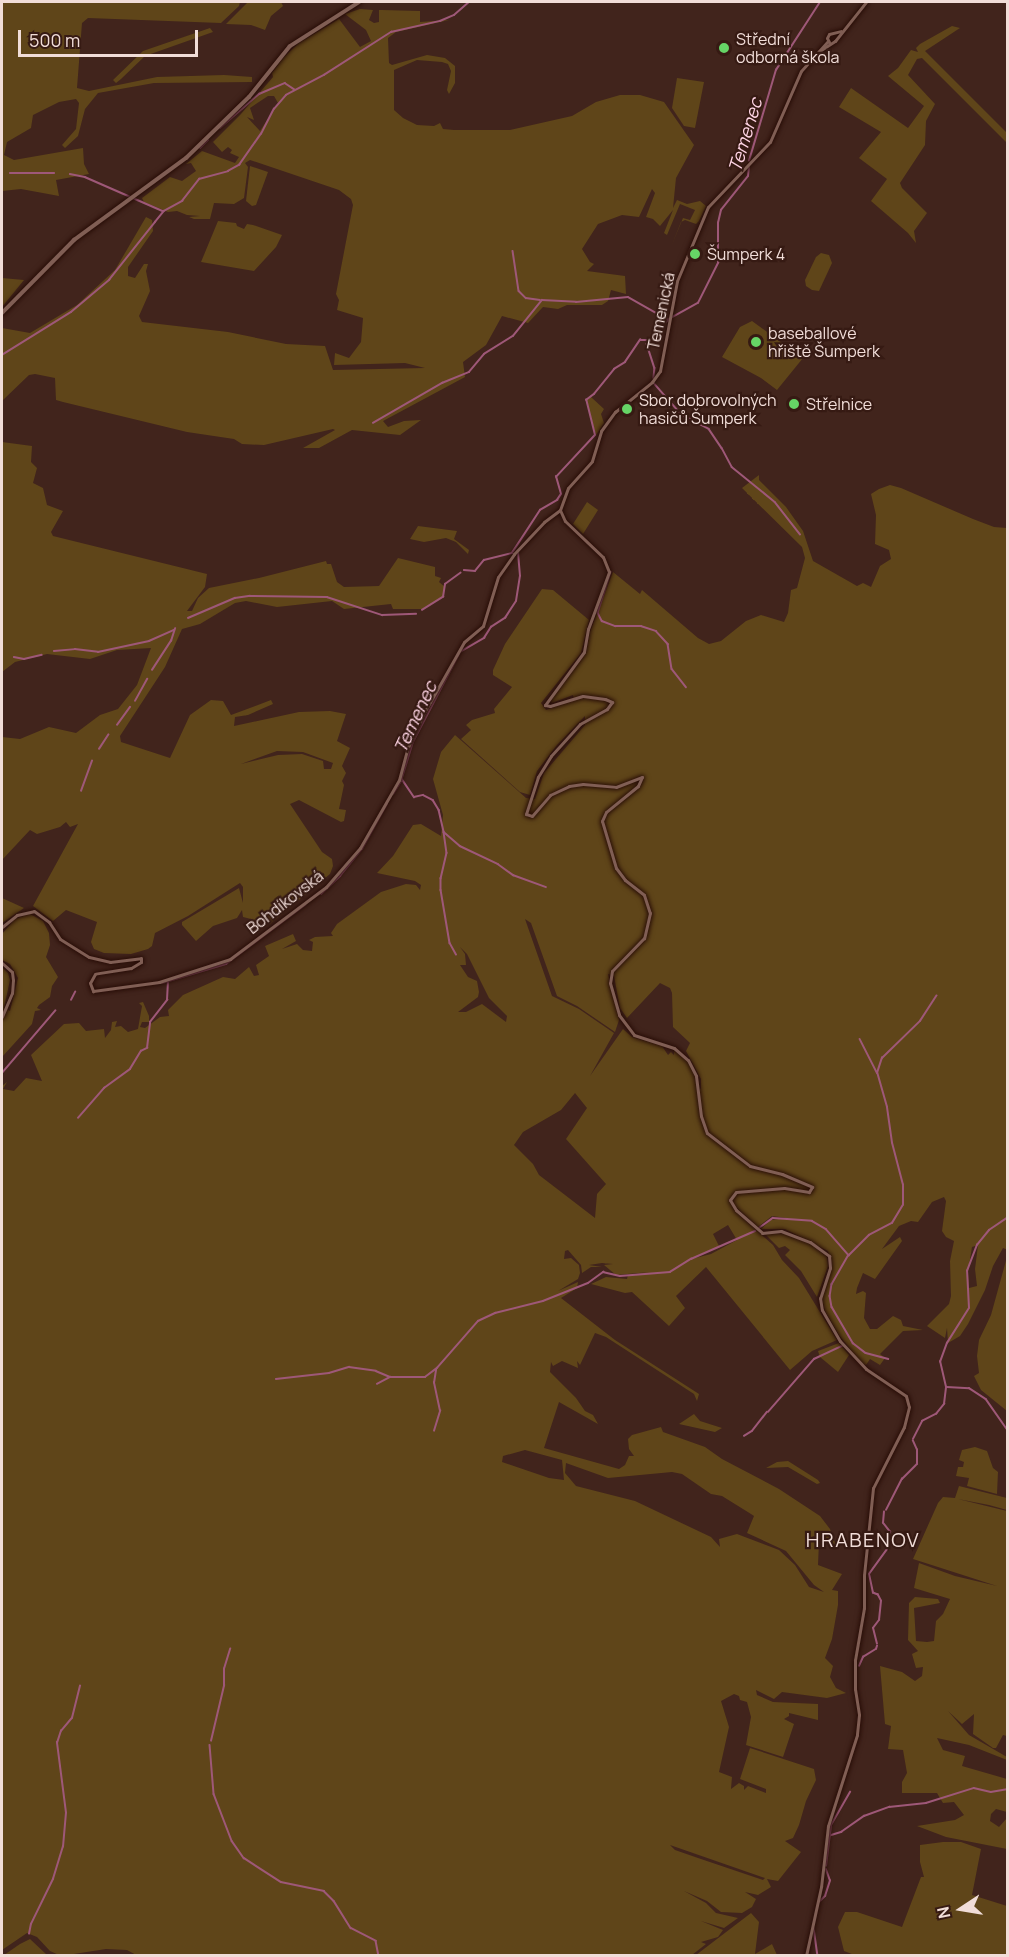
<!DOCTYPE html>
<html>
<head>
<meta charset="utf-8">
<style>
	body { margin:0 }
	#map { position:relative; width:1009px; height:1957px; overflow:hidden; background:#41241c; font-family:Manrope,sans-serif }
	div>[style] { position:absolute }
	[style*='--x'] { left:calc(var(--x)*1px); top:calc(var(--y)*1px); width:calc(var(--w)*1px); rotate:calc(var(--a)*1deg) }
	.green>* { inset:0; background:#5f4519 }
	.stream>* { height:1.5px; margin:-0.75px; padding:0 0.75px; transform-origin:0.75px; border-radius:0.75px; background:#9e5878 }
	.roads { filter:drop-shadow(0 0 2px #270c06) drop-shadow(0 0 2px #270c06) }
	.tertiary>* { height:3px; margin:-1.5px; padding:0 1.5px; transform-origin:1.5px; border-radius:1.5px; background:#805e54 }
	.secondary>* { height:4px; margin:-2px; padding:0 2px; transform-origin:2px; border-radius:2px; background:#805e54 }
	.dots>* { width:16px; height:16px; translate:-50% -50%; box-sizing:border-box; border:3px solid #361a13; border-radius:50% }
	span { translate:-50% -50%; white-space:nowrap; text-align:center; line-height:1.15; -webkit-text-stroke:4.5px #361a13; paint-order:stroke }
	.poi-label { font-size:16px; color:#f1ddd8 }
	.left { translate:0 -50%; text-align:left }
	.street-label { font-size:16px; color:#f1ddd8 }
	.water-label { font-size:18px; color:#ffd5e5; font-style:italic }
	.quarter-label { font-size:20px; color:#f1ddd8; letter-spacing:1.5px }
	.frame { position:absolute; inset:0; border:3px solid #f1ddd8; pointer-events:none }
	.north { position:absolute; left:931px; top:1879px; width:60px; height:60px; -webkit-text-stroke:4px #361a13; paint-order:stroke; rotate:258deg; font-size:16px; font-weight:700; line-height:24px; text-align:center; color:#f1ddd8 }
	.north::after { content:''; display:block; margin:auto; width:21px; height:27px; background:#f1ddd8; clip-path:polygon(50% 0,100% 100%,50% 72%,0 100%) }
	.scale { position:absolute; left:18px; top:30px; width:180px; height:27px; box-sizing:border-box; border:3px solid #f1ddd8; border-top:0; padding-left:8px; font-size:18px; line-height:21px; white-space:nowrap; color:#f1ddd8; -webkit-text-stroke:4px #361a13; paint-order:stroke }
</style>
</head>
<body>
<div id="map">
	<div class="green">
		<i style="clip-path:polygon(2px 2px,240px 2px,239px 6px,221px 23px,88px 18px,82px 23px,77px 88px,89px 91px,157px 77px,224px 75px,252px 77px,252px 82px,154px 83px,98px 93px,85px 109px,78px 136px,65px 148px,62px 145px,76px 129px,79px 103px,76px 99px,59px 102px,33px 115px,31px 128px,7px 142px,4px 155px,14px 160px,83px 148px,84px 164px,89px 174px,56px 180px,59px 196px,21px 189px,2px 191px)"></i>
		<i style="clip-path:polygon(248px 2px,281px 2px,283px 6px,271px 16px,265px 30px,251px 25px,226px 24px)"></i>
		<i style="clip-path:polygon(evenodd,360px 9px,373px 10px,369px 20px,374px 23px,379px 22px,379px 10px,382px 10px,420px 11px,420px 22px,449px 20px,396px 32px,388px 38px,389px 63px,392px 65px,427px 55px,445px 58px,455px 66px,455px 83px,449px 94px,447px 90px,451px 71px,448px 64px,442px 62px,417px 60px,394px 70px,394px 110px,403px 118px,417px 125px,434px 126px,440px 123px,443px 129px,454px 130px,510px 130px,572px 116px,596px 102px,620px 95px,640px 95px,664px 102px,694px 145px,676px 178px,673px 208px,677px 200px,687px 204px,700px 201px,706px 206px,699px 221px,696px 224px,685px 220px,681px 222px,671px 247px,683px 218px,690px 220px,695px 210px,680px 204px,667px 235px,664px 233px,673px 210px,660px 226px,653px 219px,646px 217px,655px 193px,652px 189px,639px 217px,622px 215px,598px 224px,582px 249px,590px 262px,594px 264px,587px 271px,625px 276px,626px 294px,611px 290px,608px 301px,602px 305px,567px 305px,558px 309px,543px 307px,528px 323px,502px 316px,486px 345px,463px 362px,465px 377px,383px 421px,388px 427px,404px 421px,421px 420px,400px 435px,352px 430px,319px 448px,303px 448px,335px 430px,333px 429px,264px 445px,242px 444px,234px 439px,187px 432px,63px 402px,56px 400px,55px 378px,35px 374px,29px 375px,2px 401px,2px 328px,30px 333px,77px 305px,115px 270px,146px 217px,152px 220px,153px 231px,128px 267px,128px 276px,135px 278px,144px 264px,148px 264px,146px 271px,150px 291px,139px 316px,142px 322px,228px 332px,286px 344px,325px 346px,333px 370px,425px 368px,405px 363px,334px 365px,335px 353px,349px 358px,361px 342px,363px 318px,337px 310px,339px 300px,336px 294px,353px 205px,351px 199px,339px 190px,250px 160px,245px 163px,248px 167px,244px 198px,234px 204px,214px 203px,210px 219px,194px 219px,189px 217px,200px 216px,187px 215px,177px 211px,168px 212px,144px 202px,142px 198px,170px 177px,182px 181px,196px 171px,191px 163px,186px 164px,202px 151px,235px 163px,239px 157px,230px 153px,232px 150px,228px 147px,222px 152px,213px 142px,240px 115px,273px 77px,272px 73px,283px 58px,299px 43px,339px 19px,360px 47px,371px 41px,366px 30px,345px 14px,360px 9px,268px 96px,274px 96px,278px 103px,260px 131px,247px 117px,254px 120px,250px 108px,268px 96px)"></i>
		<i style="clip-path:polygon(952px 26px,960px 28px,925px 51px,1007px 133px,1007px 143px,922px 58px,917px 59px,908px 75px,935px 104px,926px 121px,925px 145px,900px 183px,902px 188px,927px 213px,914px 231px,916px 243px,908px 233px,871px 201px,887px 179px,859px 158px,881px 132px,839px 107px,851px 88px,908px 128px,924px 106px,888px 76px,898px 68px,911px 50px,918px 52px,916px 48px,920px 44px)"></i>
		<i style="clip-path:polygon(210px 28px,213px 32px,145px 56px,121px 79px,116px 83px,113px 80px,143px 51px)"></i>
		<i style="clip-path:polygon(677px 78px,704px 82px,695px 128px,684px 126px,672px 108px)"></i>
		<i style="clip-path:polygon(250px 166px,268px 172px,256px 205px,252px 206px,246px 201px)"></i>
		<i style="clip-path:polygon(218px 221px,236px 223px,237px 226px,244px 229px,247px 224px,253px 225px,282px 235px,276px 247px,254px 271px,201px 262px)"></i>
		<i style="clip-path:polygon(821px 253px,829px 255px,832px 263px,819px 291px,812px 290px,806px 286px,805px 280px,816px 257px)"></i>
		<i style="clip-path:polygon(2px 278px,24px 280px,2px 307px)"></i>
		<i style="clip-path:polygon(752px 321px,803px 358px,777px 390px,761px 378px,722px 357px,740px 327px)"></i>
		<i style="clip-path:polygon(591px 397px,604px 409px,601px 414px,604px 423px,596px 435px,586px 401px)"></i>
		<i style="clip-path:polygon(evenodd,2px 442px,32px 446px,31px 462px,37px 468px,33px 483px,43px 488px,47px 505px,63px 511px,51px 532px,53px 536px,207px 574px,205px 587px,187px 611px,192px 611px,198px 598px,209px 588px,259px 578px,326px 561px,327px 564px,331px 564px,337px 582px,344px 587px,379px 586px,398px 558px,435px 567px,435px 576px,441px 578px,439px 582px,445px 587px,443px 597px,422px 609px,393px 609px,391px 604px,344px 609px,332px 601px,277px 607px,246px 601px,235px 603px,200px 624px,182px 629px,165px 667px,120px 736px,121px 742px,170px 758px,190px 715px,211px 700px,223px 701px,231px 715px,271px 700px,273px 704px,248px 715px,235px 717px,234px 726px,299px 712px,330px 711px,346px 714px,337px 741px,350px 748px,342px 766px,346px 773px,342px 781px,344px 785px,339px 809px,346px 810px,344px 821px,341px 822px,299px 800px,290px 804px,322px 852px,332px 859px,333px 866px,330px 874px,270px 924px,243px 917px,242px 910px,237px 918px,213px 926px,196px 941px,182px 925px,182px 922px,239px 888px,243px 903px,243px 887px,240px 883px,188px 916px,155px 933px,152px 946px,148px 949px,131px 954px,104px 953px,94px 949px,91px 942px,97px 922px,66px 910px,53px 921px,33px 906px,78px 824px,70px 827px,66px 822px,60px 827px,37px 834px,30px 830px,2px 860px,2px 737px,20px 739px,49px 727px,76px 733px,100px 715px,118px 709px,137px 685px,151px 648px,117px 650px,90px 659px,47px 654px,15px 662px,2px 672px,2px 442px,277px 751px,303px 752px,333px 763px,331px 769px,324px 769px,323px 761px,302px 754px,278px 755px,241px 764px,277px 751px)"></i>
		<i style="clip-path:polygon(evenodd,759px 475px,759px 480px,786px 507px,803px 531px,813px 561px,857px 586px,863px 583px,871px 587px,880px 566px,891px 559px,889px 550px,875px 544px,876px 515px,871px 494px,879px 489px,890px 485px,901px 488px,973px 519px,994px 527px,1007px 528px,1008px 1250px,1003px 1248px,993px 1266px,985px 1290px,968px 1324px,960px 1336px,948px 1343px,947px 1328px,945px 1338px,927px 1326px,949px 1304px,951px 1296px,950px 1261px,954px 1241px,946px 1237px,942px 1231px,946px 1201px,944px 1197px,932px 1202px,918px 1222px,911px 1221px,899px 1226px,882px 1249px,900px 1237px,902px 1241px,875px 1279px,863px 1273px,857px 1288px,856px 1294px,863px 1291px,866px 1293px,864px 1318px,870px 1329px,877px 1329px,893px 1316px,901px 1320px,903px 1326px,923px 1330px,903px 1331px,880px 1354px,885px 1358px,880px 1365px,870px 1359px,866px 1365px,861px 1363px,839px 1335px,825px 1311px,822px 1299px,832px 1265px,828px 1251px,785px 1229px,761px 1229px,771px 1220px,786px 1218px,772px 1216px,758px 1227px,737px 1208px,737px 1213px,773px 1245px,782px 1260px,799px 1278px,837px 1340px,812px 1351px,790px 1370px,706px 1267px,676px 1296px,685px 1308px,669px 1326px,632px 1292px,625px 1293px,591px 1284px,606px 1277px,627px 1279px,628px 1275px,650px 1272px,616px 1275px,604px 1265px,613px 1264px,602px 1263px,589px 1265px,602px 1267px,591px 1267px,582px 1273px,581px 1265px,568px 1250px,565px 1251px,564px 1259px,571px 1258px,579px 1265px,580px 1273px,578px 1279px,558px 1291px,578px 1282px,577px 1288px,561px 1298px,615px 1340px,699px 1394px,697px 1401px,694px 1394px,606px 1337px,595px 1333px,580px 1365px,577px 1361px,578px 1368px,562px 1361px,553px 1366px,551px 1362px,550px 1372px,576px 1398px,585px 1411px,593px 1415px,598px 1424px,559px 1402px,544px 1448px,619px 1469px,625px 1465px,629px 1456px,634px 1456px,629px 1449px,628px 1439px,632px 1435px,661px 1427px,663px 1432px,705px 1447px,722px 1459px,779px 1489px,820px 1516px,830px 1529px,836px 1546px,813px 1536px,811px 1539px,819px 1542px,818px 1565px,842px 1574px,832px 1590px,838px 1591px,838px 1605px,832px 1639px,825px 1658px,833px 1666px,830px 1677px,836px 1688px,846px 1693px,827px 1698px,782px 1692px,774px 1699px,756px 1690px,757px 1695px,773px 1702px,818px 1704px,818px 1720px,789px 1713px,789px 1716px,784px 1719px,794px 1724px,783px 1757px,746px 1745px,751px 1717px,747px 1702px,740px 1700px,739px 1696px,734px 1694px,721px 1701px,729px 1727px,719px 1772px,732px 1777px,731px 1789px,739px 1783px,744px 1786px,744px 1790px,748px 1786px,766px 1793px,766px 1789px,740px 1779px,750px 1748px,814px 1769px,816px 1780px,806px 1801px,799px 1825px,793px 1838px,785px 1841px,801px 1852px,778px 1881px,767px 1879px,771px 1887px,758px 1895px,745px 1892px,756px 1899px,752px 1907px,742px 1913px,721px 1912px,707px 1901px,684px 1891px,706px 1903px,716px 1913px,738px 1918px,724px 1928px,701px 1921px,723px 1930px,718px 1937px,701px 1942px,706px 1944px,692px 1955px,138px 1956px,127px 1950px,106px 1949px,61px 1956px,50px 1951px,37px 1937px,27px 1933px,2px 1950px,2px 1086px,7px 1082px,3px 1089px,14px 1091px,26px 1078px,42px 1081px,31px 1055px,64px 1024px,79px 1023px,86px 1031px,104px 1029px,105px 1038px,111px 1030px,112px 1022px,117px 1021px,115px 1027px,121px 1026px,128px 1032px,138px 1029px,142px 1006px,139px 1003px,143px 1002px,149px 1016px,149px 1022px,142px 1022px,140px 1027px,145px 1028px,160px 1017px,169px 1016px,168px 1010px,183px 995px,223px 977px,235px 979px,249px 967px,254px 976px,259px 975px,256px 965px,269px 956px,265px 946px,293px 934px,296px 941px,282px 949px,297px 944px,303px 950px,312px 951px,313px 942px,309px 940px,315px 937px,333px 936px,331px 933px,337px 924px,381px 892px,406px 884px,416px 885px,420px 890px,421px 885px,415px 881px,377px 873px,393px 856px,413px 825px,421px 824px,441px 836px,443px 815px,433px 779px,441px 752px,455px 735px,526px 798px,535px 799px,544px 773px,585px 725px,585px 716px,557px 745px,537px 771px,530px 795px,520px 792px,461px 739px,471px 730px,466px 725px,472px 720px,495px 713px,494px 709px,512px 687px,493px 675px,493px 670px,505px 644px,542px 589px,553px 590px,589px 620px,581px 653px,541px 703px,546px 710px,574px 700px,573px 695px,552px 703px,550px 701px,586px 653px,590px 632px,613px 572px,640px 594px,642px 590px,698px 638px,709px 644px,721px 641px,746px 621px,761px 615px,784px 622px,788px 613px,791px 590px,797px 588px,805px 558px,802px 547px,742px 488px,759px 475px,525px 919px,531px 923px,557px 996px,577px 1006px,615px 1032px,619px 1020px,608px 974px,614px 976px,620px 1008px,627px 1018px,660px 983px,670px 988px,672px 993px,673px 1027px,690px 1043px,686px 1051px,701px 1079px,701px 1088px,698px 1092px,696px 1077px,688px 1061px,680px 1054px,674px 1051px,674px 1055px,671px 1052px,668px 1055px,662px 1046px,632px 1037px,623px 1029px,590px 1076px,614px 1033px,579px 1009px,552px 996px,525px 919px,759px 475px,460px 947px,467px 954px,489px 998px,507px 1016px,506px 1022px,482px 1004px,466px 1012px,458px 1012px,478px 997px,479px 992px,477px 981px,468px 977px,460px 965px,466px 965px,465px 954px,460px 947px,759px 475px,575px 1093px,587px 1108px,566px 1139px,606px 1184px,597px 1194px,595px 1218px,539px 1175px,533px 1164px,514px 1145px,523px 1132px,561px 1110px,575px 1093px,759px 475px,728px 1225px,737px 1240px,711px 1254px,688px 1260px,719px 1246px,713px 1234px,728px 1225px,759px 475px,978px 1245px,975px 1269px,977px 1286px,969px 1288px,968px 1272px,972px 1247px,978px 1245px,759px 475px,525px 1450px,562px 1460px,564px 1480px,549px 1478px,502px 1462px,503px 1456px,525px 1450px,759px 475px,566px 1463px,608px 1478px,672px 1472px,682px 1474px,711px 1494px,722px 1496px,751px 1514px,754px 1516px,747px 1533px,786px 1551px,814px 1585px,824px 1592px,809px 1587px,795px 1565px,779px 1550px,737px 1534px,719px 1539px,720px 1547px,711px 1537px,635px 1501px,576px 1486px,565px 1473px,566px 1463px,759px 475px,670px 1845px,765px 1878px,763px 1880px,698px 1858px,675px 1850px,670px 1845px)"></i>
		<i style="clip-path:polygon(587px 502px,598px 510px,583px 534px,573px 524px)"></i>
		<i style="clip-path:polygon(418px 526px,457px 531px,454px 539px,469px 550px,468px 554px,456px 542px,446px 538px,424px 542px,410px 539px)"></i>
		<i style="clip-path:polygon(2px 898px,24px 908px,2px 923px)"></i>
		<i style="clip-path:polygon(30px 914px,43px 921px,49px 933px,50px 945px,46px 957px,58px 977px,52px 986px,50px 997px,39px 1005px,37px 1008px,41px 1010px,35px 1011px,32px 1024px,2px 1057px,2px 967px,8px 973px,10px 980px,4px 1008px,10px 1011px,18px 978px,10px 964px,2px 960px,2px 934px,15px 919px)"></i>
		<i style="clip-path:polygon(772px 1233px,787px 1234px,812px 1245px,827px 1257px,828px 1266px,817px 1297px,801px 1271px,785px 1255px,790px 1250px,785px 1246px,779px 1248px,766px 1235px)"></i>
		<i style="clip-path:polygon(1007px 1257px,1008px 1411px,1007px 1411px,981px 1390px,974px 1376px,979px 1373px,977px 1356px,979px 1340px,991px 1315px)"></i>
		<i style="clip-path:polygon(839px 1343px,849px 1355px,838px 1372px,820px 1357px,818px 1351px)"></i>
		<i style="clip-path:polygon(694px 1414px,700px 1421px,722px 1428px,715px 1432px,679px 1424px)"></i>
		<i style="clip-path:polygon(975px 1447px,987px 1451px,993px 1468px,998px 1472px,997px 1494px,967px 1486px,969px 1478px,956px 1476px,958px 1467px,963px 1467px,964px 1462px,959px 1460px,962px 1450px)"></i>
		<i style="clip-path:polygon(788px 1461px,818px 1480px,820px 1483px,817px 1484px,788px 1467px,766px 1468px,777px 1462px)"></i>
		<i style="clip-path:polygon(959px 1486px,1007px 1498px,1007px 1510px,989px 1505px,958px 1499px,1007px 1511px,1007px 1736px,1003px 1735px,996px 1748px,993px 1748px,973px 1734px,974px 1714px,962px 1724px,948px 1711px,969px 1735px,1007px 1757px,1007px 1760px,969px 1745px,937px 1738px,943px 1750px,965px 1756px,962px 1766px,1007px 1779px,1007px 1812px,996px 1809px,991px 1814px,990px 1821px,999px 1827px,1007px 1818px,1007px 1849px,946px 1837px,917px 1826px,955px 1820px,964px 1815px,954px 1802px,943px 1803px,937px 1793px,902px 1793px,902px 1782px,907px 1773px,903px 1750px,888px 1749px,891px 1726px,885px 1724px,880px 1666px,902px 1672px,915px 1681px,922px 1676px,923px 1667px,916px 1668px,912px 1654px,918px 1651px,908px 1640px,909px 1603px,915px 1597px,938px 1599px,940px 1603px,914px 1608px,916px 1641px,927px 1642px,934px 1641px,936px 1621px,943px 1614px,950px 1599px,914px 1588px,919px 1563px,955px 1576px,997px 1586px,913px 1559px,938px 1503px,943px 1497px,955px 1498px)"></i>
		<i style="clip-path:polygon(943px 1842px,961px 1842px,981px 1849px,972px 1895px,1007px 1906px,1007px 1955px,857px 1956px,844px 1951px,838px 1927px,845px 1912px,857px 1912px,902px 1927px,921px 1877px,924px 1877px,920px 1862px,920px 1845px)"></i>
		<i style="clip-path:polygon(751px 1913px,759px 1922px,755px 1954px,772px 1944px,777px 1955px,696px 1955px)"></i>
		<i style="clip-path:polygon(30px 1939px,47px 1955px,4px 1955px,20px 1944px)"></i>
	</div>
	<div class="stream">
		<i style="--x:220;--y:128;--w:52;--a:-41.1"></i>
		<i style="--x:259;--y:94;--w:28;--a:-23"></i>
		<i style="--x:285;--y:83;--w:11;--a:34"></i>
		<i style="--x:200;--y:148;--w:11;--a:-45"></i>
		<i style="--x:749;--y:161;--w:95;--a:-73.5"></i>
		<i style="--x:776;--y:70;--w:81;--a:-57.1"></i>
		<i style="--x:10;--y:173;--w:44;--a:0"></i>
		<i style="--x:70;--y:174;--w:15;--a:11"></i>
		<i style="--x:85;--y:177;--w:85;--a:23.6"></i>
		<i style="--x:513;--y:251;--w:40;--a:81.5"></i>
		<i style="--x:519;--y:291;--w:10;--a:45"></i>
		<i style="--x:526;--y:298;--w:14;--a:8"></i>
		<i style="--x:650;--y:340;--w:5;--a:127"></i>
		<i style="--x:647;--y:344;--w:25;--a:72"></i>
		<i style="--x:655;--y:368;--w:10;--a:96"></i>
		<i style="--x:2;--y:355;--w:81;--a:-31.9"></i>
		<i style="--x:71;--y:312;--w:50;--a:-40.1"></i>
		<i style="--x:109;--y:280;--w:74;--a:-51.6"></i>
		<i style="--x:155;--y:222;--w:14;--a:-51"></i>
		<i style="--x:164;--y:211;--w:21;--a:-29"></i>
		<i style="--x:182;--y:201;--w:28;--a:-52"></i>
		<i style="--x:199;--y:179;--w:30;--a:-15"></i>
		<i style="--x:228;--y:171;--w:13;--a:-29"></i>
		<i style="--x:239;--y:165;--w:38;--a:-55"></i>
		<i style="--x:261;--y:134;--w:28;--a:-63"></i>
		<i style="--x:274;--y:109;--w:18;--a:-49"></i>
		<i style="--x:286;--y:95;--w:43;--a:-27.8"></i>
		<i style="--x:324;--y:75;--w:80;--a:-32.7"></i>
		<i style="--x:391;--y:32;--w:50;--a:-12.7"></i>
		<i style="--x:440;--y:21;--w:15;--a:-23"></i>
		<i style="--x:454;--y:15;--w:20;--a:-41"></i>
		<i style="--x:653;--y:382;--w:44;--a:48.7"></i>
		<i style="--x:682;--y:415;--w:30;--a:27"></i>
		<i style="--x:709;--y:429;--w:23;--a:56"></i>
		<i style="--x:722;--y:448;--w:21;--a:62"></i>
		<i style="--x:732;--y:467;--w:55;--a:39.1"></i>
		<i style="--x:775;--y:502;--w:41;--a:52"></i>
		<i style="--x:373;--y:423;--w:80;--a:-30.1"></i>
		<i style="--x:442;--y:383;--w:29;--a:-22"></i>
		<i style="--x:469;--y:372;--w:23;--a:-50"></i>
		<i style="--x:484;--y:354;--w:34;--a:-32"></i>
		<i style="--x:513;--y:336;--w:46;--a:-51.1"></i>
		<i style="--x:542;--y:300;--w:34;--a:3"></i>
		<i style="--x:576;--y:302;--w:52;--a:-5.5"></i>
		<i style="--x:628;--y:297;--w:45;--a:29.4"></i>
		<i style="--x:464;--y:570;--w:11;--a:5"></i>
		<i style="--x:475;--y:571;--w:14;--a:-51"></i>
		<i style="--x:484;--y:560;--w:29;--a:-14"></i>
		<i style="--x:512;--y:553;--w:51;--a:-56.9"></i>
		<i style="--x:540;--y:510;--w:20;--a:-30"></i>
		<i style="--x:557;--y:500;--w:7;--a:-56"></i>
		<i style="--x:561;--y:494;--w:18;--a:-106"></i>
		<i style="--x:556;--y:477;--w:57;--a:-47.1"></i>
		<i style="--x:595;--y:435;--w:36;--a:-104"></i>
		<i style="--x:586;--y:400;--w:10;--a:-37"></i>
		<i style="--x:594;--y:394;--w:32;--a:-51"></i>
		<i style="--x:614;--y:369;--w:13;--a:-32"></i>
		<i style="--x:625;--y:362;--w:27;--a:-56"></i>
		<i style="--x:640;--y:340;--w:10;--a:0"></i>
		<i style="--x:650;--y:340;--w:28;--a:-48"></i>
		<i style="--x:669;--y:319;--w:33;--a:-29"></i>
		<i style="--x:698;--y:303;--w:45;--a:-63.4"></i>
		<i style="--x:718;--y:263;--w:40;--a:-90"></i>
		<i style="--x:718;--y:223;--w:13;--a:-77"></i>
		<i style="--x:721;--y:210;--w:43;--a:-51.5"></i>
		<i style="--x:748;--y:176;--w:10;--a:-84"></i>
		<i style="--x:611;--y:572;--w:43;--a:107.6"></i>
		<i style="--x:598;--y:613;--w:9;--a:63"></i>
		<i style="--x:602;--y:621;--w:14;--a:21"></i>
		<i style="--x:615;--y:626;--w:26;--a:0"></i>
		<i style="--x:641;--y:626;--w:16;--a:18"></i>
		<i style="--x:656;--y:631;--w:18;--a:47"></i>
		<i style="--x:668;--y:644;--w:25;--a:81"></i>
		<i style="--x:672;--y:669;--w:23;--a:52"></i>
		<i style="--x:422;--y:610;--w:25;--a:-32"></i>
		<i style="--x:443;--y:597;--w:13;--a:-81"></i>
		<i style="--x:445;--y:584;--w:19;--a:-36"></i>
		<i style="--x:188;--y:618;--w:51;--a:-23.1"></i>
		<i style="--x:235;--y:598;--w:15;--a:-8"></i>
		<i style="--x:250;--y:596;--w:77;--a:0.7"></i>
		<i style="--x:327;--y:597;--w:58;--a:18.1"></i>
		<i style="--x:382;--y:615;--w:34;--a:-2"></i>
		<i style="--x:54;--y:651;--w:21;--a:-5"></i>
		<i style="--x:75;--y:649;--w:23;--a:7"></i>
		<i style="--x:98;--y:652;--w:52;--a:-12.2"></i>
		<i style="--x:149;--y:641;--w:27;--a:-24"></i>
		<i style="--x:14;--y:657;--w:10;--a:11"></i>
		<i style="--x:24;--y:659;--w:18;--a:-13"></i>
		<i style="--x:152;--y:670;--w:35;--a:-57"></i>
		<i style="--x:171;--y:641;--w:13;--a:-72"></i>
		<i style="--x:135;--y:701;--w:25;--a:-61"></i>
		<i style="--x:117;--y:725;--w:22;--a:-54"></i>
		<i style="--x:99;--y:749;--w:17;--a:-57"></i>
		<i style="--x:402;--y:779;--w:22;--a:56"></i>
		<i style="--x:414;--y:797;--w:9;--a:-13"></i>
		<i style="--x:423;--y:795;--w:11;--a:27"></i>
		<i style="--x:433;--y:800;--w:12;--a:59"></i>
		<i style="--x:439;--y:810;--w:23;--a:77"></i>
		<i style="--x:444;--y:832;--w:21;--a:41"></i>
		<i style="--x:460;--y:846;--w:42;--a:25.3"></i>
		<i style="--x:498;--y:864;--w:19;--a:36"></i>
		<i style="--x:513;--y:875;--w:35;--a:20"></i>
		<i style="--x:81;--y:791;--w:32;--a:-70"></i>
		<i style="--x:393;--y:794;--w:15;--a:-58"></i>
		<i style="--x:401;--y:781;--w:39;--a:-73"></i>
		<i style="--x:412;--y:744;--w:104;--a:-62.4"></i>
		<i style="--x:460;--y:652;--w:28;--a:-30"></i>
		<i style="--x:484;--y:638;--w:13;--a:-58"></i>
		<i style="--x:491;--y:627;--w:17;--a:-33"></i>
		<i style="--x:505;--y:618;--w:20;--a:-57"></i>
		<i style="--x:516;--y:601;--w:25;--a:-81"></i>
		<i style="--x:520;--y:576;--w:24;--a:-95"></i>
		<i style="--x:444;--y:832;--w:21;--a:82"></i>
		<i style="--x:447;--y:853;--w:26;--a:103"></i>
		<i style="--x:441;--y:878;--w:12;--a:90"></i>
		<i style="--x:441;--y:890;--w:54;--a:80.4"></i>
		<i style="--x:450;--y:943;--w:13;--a:61"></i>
		<i style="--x:321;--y:894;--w:26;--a:-43"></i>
		<i style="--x:340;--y:876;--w:35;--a:-51"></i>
		<i style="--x:362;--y:849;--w:51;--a:-60.9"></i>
		<i style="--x:162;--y:983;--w:67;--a:-16.5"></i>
		<i style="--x:226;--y:964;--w:99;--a:-36.8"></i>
		<i style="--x:71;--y:1000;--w:9;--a:-63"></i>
		<i style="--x:860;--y:1039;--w:38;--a:63"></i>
		<i style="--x:2;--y:1073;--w:82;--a:-49.5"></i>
		<i style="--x:78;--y:1118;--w:40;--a:-49"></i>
		<i style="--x:104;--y:1088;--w:32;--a:-36"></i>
		<i style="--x:130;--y:1069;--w:21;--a:-59"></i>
		<i style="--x:141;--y:1051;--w:7;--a:-27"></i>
		<i style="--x:147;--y:1048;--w:26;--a:-83"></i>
		<i style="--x:150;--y:1022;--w:28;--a:-52"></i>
		<i style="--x:167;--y:1000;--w:17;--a:-87"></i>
		<i style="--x:759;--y:1228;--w:17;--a:-36"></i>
		<i style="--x:773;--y:1218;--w:39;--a:4"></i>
		<i style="--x:812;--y:1221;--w:16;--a:30"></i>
		<i style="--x:826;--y:1229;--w:35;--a:49"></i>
		<i style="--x:849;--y:1255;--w:34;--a:120"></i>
		<i style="--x:832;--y:1284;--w:12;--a:99"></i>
		<i style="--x:830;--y:1296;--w:11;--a:80"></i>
		<i style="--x:832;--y:1307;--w:42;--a:59.7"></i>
		<i style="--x:853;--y:1343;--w:16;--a:38"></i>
		<i style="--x:866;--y:1353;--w:23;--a:15"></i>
		<i style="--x:849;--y:1255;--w:28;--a:-45"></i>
		<i style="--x:869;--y:1235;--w:26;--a:-28"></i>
		<i style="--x:892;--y:1223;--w:21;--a:-59"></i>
		<i style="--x:903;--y:1205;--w:20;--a:-90"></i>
		<i style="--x:903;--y:1185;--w:43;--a:-104.7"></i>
		<i style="--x:892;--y:1143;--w:36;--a:-98"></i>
		<i style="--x:887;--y:1107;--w:35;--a:-106"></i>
		<i style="--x:877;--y:1073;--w:16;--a:-72"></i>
		<i style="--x:882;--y:1058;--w:53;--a:-44.2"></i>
		<i style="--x:920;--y:1021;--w:30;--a:-57"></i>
		<i style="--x:276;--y:1379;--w:53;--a:-6.5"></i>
		<i style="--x:329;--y:1373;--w:21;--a:-17"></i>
		<i style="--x:349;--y:1367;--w:27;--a:8"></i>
		<i style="--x:376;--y:1371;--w:15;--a:23"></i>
		<i style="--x:390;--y:1377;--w:35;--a:0"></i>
		<i style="--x:425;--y:1377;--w:15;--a:-37"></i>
		<i style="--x:437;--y:1368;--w:62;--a:-48.9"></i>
		<i style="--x:478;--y:1321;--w:19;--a:-25"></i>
		<i style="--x:495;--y:1313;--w:49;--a:-14"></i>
		<i style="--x:543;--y:1301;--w:48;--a:-21.8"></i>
		<i style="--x:588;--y:1283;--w:19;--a:-36"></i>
		<i style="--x:603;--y:1272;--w:17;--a:13"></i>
		<i style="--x:620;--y:1276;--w:50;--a:-4.6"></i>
		<i style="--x:670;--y:1272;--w:25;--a:-32"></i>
		<i style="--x:691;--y:1259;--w:70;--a:-23.6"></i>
		<i style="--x:377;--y:1384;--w:15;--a:-28"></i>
		<i style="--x:947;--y:1387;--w:22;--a:3"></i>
		<i style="--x:969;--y:1388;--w:20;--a:33"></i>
		<i style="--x:986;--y:1399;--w:39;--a:55"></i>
		<i style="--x:768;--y:1412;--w:70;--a:-49"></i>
		<i style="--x:814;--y:1359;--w:31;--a:-25"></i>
		<i style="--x:434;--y:1431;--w:21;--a:-73"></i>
		<i style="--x:440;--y:1411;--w:29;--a:-102"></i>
		<i style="--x:434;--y:1383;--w:13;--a:-81"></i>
		<i style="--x:744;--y:1436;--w:9;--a:-32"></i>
		<i style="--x:752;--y:1431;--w:24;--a:-52"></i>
		<i style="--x:913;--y:1439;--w:20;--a:-63"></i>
		<i style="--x:922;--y:1421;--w:16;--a:-27"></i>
		<i style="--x:936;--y:1414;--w:13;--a:-51"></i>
		<i style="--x:944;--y:1404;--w:17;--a:-83"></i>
		<i style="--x:946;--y:1387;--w:26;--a:-103"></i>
		<i style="--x:940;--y:1362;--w:20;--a:-70"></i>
		<i style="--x:947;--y:1343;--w:41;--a:-57.8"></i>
		<i style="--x:969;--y:1308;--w:37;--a:-93"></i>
		<i style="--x:967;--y:1271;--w:28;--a:-69"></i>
		<i style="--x:977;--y:1245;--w:19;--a:-51"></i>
		<i style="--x:989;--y:1230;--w:22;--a:-34"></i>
		<i style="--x:886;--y:1510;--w:35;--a:-63"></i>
		<i style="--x:902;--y:1479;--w:21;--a:-45"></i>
		<i style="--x:917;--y:1464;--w:14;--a:-90"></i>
		<i style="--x:917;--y:1450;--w:10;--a:-114"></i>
		<i style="--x:877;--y:1644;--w:16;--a:-104"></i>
		<i style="--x:873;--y:1628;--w:10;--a:-53"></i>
		<i style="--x:879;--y:1620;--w:19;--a:-84"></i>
		<i style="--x:881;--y:1601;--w:7;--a:-117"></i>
		<i style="--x:878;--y:1595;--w:5;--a:-158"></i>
		<i style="--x:873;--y:1593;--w:19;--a:-102"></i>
		<i style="--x:869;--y:1574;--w:32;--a:-54"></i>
		<i style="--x:888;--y:1548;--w:7;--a:-106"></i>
		<i style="--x:886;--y:1541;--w:10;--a:-66"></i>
		<i style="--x:890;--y:1532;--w:11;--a:-128"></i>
		<i style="--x:883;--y:1523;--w:11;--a:-85"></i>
		<i style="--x:859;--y:1666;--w:10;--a:-66"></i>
		<i style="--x:863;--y:1657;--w:15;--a:-32"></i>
		<i style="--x:876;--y:1649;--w:3;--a:-72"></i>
		<i style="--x:211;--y:1741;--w:57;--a:-76.7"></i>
		<i style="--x:224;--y:1686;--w:17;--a:-90"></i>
		<i style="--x:224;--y:1669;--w:21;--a:-73"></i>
		<i style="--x:210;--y:1745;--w:49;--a:85.3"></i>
		<i style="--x:214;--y:1794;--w:50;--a:69"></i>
		<i style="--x:232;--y:1841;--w:21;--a:55"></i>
		<i style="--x:244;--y:1858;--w:44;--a:33"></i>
		<i style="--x:281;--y:1882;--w:44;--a:11.8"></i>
		<i style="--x:324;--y:1891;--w:14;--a:45"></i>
		<i style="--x:334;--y:1901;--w:32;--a:58"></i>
		<i style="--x:351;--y:1928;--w:28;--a:27"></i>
		<i style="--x:376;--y:1941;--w:15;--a:79"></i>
		<i style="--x:828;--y:1836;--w:14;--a:-17"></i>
		<i style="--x:841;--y:1832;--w:28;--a:-35"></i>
		<i style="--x:864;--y:1816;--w:27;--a:-20"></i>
		<i style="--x:889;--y:1807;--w:37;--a:-6"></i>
		<i style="--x:926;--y:1803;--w:50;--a:-17.4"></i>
		<i style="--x:974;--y:1788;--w:17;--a:13"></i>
		<i style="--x:991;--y:1792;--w:17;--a:-10"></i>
		<i style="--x:826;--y:1866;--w:41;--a:-83"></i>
		<i style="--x:831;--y:1825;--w:38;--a:-60"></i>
		<i style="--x:818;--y:1903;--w:10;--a:-45"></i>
		<i style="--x:825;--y:1896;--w:16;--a:-72"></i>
		<i style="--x:830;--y:1881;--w:12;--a:-110"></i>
		<i style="--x:814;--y:1928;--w:28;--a:82"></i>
		<i style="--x:29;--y:1934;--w:10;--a:-79"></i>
		<i style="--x:31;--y:1924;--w:50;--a:-63.9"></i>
		<i style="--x:53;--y:1879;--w:34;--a:-73"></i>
		<i style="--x:63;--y:1847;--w:34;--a:-85"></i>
		<i style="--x:66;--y:1813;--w:71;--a:-97.3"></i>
		<i style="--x:57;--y:1743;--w:13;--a:-72"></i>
		<i style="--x:61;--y:1731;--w:17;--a:-50"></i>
		<i style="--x:72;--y:1718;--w:33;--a:-76"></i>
	</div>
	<div class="roads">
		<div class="tertiary">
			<i style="--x:829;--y:42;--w:4;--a:-117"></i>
			<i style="--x:827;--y:38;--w:4;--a:-63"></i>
			<i style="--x:829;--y:34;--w:12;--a:-14"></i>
			<i style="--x:821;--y:50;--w:17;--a:-33"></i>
			<i style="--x:835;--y:41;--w:50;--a:-51.5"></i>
			<i style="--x:560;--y:510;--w:12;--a:66"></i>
			<i style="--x:565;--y:521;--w:52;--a:43.5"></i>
			<i style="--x:603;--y:557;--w:16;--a:68"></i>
			<i style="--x:609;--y:572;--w:61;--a:110.2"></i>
			<i style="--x:588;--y:629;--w:23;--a:100"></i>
			<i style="--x:584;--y:652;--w:66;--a:126.3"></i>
			<i style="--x:545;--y:705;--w:5;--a:11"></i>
			<i style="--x:550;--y:706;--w:34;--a:-17"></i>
			<i style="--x:583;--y:696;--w:22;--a:8"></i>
			<i style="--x:605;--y:699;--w:8;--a:23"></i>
			<i style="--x:612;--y:702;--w:9;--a:126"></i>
			<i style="--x:607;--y:709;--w:31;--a:151"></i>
			<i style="--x:580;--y:724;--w:43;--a:132.2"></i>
			<i style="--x:551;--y:756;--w:25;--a:122"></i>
			<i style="--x:538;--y:777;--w:39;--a:108"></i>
			<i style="--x:526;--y:814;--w:6;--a:18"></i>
			<i style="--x:532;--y:816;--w:28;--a:-49"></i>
			<i style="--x:550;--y:795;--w:21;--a:-25"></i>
			<i style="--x:569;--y:786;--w:14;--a:-8"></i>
			<i style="--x:583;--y:784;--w:33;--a:5"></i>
			<i style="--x:616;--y:787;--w:28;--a:-21"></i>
			<i style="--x:560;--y:510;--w:23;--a:-70"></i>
			<i style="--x:568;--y:488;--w:36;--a:-48"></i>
			<i style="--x:592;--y:461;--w:31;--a:-73"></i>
			<i style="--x:601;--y:431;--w:24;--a:-54"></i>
			<i style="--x:615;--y:412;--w:48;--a:-39"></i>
			<i style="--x:652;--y:382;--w:14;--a:-54"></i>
			<i style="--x:660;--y:371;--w:92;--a:-79.3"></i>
			<i style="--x:677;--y:281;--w:80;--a:-67.3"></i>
			<i style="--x:708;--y:207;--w:90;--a:-46.4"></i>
			<i style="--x:770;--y:142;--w:77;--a:-66.4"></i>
			<i style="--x:801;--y:71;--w:40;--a:-48"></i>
			<i style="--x:642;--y:777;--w:10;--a:114"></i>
			<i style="--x:638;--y:786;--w:41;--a:140.9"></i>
			<i style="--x:606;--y:812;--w:10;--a:114"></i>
			<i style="--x:602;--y:821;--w:49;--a:73.4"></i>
			<i style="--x:616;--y:868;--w:15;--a:53"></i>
			<i style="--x:625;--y:880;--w:24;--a:38"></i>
			<i style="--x:644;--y:895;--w:19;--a:72"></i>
			<i style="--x:650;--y:913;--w:26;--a:103"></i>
			<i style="--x:644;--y:938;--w:46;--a:134.1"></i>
			<i style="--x:612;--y:971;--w:12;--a:99"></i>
			<i style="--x:610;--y:983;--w:33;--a:74"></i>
			<i style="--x:619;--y:1015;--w:25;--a:53"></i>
			<i style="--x:634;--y:1035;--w:42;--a:18"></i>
			<i style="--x:674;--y:1048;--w:18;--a:41"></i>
			<i style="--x:688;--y:1060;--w:18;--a:63"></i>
			<i style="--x:696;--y:1076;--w:40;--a:82.9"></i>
			<i style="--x:701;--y:1116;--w:18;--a:71"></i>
			<i style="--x:707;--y:1133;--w:54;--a:37.5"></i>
			<i style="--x:750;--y:1166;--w:33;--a:14"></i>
			<i style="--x:782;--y:1174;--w:33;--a:23"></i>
			<i style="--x:812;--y:1187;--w:6;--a:121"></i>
			<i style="--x:809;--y:1192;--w:25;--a:-171"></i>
			<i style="--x:784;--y:1188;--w:48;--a:175.2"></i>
			<i style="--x:736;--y:1192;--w:10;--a:127"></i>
			<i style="--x:730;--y:1200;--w:12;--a:59"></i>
			<i style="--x:736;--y:1210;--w:35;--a:41"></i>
			<i style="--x:762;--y:1233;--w:19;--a:-6"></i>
			<i style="--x:781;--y:1231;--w:31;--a:21"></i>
			<i style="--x:810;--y:1242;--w:24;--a:36"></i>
			<i style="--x:829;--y:1256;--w:12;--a:85"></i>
			<i style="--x:830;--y:1268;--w:32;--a:108"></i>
			<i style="--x:820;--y:1298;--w:12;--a:81"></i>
			<i style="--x:822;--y:1310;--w:36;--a:60"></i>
			<i style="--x:840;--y:1341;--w:38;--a:47"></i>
			<i style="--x:866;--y:1369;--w:48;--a:34"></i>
			<i style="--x:906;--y:1396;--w:11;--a:75"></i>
			<i style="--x:909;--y:1407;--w:21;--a:104"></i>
			<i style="--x:904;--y:1427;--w:68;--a:116.9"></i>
			<i style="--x:873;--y:1488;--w:87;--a:95.9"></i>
			<i style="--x:864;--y:1575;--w:33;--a:90"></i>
			<i style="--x:864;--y:1608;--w:53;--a:99.8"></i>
			<i style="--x:855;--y:1660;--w:29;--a:90"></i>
			<i style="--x:855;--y:1689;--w:26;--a:81"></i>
			<i style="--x:859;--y:1715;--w:20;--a:96"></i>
			<i style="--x:857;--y:1735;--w:96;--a:107.7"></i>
			<i style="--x:828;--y:1826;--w:61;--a:96.5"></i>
			<i style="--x:821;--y:1887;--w:71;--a:102.3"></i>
			<i style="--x:2;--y:927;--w:19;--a:-39"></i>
			<i style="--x:17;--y:915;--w:17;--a:-13"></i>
			<i style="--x:34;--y:911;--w:19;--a:36"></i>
			<i style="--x:49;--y:922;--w:20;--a:57"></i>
			<i style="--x:60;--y:939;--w:34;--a:32"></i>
			<i style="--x:89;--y:957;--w:22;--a:13"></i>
			<i style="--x:110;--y:962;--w:31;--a:-7"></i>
			<i style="--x:141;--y:958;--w:4;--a:90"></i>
			<i style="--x:141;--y:962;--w:12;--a:149"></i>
			<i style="--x:131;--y:968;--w:36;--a:171"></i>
			<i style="--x:95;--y:974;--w:10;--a:119"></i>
			<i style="--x:90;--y:983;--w:9;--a:69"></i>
			<i style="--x:93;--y:991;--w:67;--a:-7.8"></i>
			<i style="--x:159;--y:982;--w:75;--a:-17.9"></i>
			<i style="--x:230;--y:959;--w:120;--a:-36.9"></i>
			<i style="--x:326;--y:887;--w:52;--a:-48.9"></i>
			<i style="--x:360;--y:848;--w:78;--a:-60.2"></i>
			<i style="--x:399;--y:780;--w:34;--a:-75"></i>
			<i style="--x:408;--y:747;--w:40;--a:-65"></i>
			<i style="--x:425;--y:711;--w:79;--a:-60.5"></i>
			<i style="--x:464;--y:642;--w:25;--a:-40"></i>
			<i style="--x:483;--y:626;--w:51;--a:-73"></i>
			<i style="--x:498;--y:577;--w:28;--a:-55"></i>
			<i style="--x:514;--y:554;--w:44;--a:-46.8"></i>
			<i style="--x:544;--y:522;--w:20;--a:-37"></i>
			<i style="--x:2;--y:963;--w:13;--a:42"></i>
			<i style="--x:12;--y:972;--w:8;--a:83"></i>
			<i style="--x:13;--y:980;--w:13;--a:94"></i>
			<i style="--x:12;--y:993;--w:26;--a:113"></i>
		</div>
		<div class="secondary">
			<i style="--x:2;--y:313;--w:103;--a:-45.4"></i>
			<i style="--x:74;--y:240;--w:139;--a:-36.2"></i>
			<i style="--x:186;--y:158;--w:88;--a:-44.1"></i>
			<i style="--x:249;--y:97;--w:65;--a:-51.2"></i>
			<i style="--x:290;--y:46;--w:82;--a:-32.5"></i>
		</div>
	</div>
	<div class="dots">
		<i style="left:724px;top:48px;background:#66d466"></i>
		<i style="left:695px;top:254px;background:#66d466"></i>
		<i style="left:756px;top:342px;background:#66d466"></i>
		<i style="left:794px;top:404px;background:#66d466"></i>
		<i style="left:627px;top:409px;background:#66d466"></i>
	</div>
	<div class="poi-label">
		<span class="left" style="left:736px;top:48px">Střední<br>odborná škola</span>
		<span class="left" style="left:707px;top:254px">Šumperk 4</span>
		<span class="left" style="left:768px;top:342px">baseballové<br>hřiště Šumperk</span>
		<span class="left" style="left:639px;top:409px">Sbor dobrovolných<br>hasičů Šumperk</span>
		<span class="left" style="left:806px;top:404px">Střelnice</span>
	</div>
	<div class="street-label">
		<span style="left:661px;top:311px;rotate:-78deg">Temenická</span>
		<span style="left:285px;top:902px;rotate:-38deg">Bohdíkovská</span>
	</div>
	<div class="water-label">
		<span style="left:745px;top:135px;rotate:-73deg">Temenec</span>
		<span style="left:415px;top:717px;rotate:-65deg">Temenec</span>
	</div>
	<div class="quarter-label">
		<span style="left:863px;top:1539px">HRABENOV</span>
	</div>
	<div class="frame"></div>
	<div class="north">N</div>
	<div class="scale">500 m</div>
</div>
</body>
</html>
